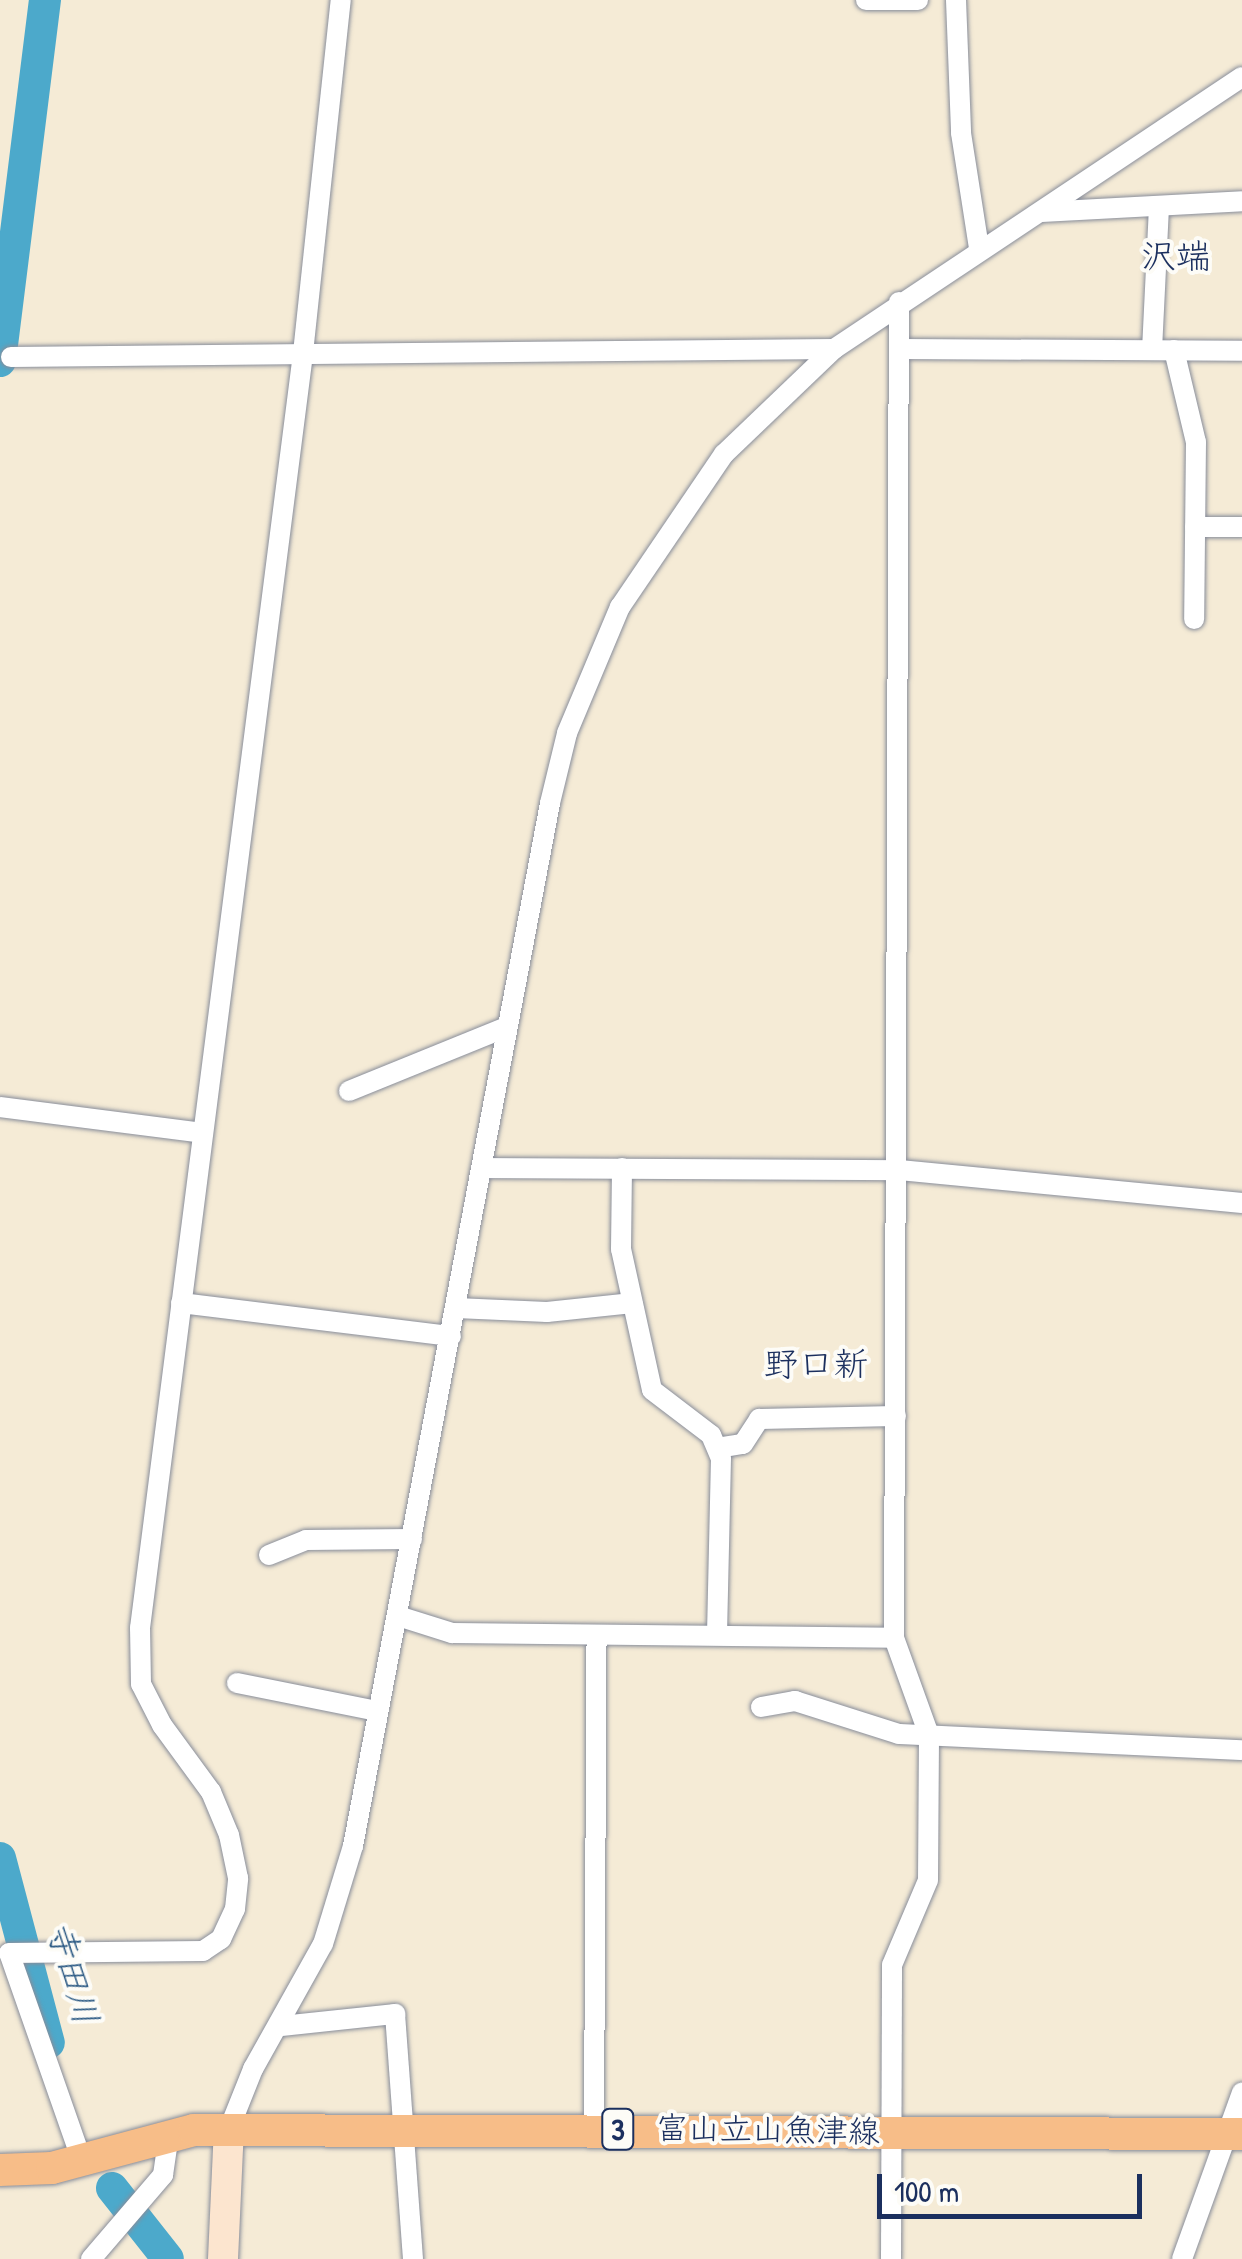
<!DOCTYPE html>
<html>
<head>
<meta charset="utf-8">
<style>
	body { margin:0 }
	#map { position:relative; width:1242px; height:2259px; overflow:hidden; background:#f5ebd6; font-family:"Patrick Hand","Klee One",sans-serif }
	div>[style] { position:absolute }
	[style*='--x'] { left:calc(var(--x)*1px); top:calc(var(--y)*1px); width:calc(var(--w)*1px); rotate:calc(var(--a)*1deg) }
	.river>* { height:32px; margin:-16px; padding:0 16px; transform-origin:16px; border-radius:16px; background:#4ca9cb }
	.roads { filter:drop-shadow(0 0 2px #888d9a) drop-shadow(0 0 2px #888d9a) }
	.street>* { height:20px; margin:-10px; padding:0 10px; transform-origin:10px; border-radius:10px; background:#fff }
	.secondary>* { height:30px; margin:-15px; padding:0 15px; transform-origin:15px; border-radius:15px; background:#fce5cf }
	.primary>* { height:32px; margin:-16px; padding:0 16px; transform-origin:16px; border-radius:16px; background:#f7bd88 }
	span { translate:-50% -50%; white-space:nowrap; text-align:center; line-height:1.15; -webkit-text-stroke:8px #fdfcf7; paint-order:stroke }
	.shield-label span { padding:2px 8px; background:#fdfcf7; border:2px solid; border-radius:8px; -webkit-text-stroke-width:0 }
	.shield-label { font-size:30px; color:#1b2f5e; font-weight:700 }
	.street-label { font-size:32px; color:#1b2f5e }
	.neighbourhood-label { font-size:35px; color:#1b2f5e }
	.water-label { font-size:35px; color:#2c5a84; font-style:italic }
	.scale { position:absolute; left:877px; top:2174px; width:265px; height:45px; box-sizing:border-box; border:5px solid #1b2f5e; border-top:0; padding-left:12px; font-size:30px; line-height:35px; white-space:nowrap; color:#1b2f5e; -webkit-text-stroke:8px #fdfcf7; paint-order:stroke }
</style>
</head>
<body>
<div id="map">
	<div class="river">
		<i style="--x:0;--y:361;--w:364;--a:-82.9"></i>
		<i style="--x:0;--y:1858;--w:191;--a:75.2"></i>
		<i style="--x:112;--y:2188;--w:90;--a:51.7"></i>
	</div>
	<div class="roads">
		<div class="street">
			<i style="--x:866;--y:0;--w:52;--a:0"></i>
			<i style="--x:956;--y:0;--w:133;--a:87.8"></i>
			<i style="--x:961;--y:133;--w:116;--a:81.1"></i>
			<i style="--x:1042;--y:212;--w:200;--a:-3.1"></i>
			<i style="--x:901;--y:349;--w:341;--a:0.3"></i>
			<i style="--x:1152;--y:350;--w:144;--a:-87.2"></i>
			<i style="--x:1174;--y:350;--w:95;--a:76.6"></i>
			<i style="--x:1196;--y:442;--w:177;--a:90.6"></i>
			<i style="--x:11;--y:357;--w:823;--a:-0.56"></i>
			<i style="--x:1195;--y:527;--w:47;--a:0"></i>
			<i style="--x:349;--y:1091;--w:170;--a:-22.1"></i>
			<i style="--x:0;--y:1107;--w:204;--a:7.3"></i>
			<i style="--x:484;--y:1168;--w:415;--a:0.3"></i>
			<i style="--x:899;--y:1170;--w:345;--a:5.5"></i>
			<i style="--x:622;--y:1168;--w:81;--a:90.7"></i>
			<i style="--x:621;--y:1249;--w:144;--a:77.6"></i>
			<i style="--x:652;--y:1390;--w:74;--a:37.3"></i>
			<i style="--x:711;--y:1435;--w:25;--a:67"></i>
			<i style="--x:721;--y:1458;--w:177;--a:91.3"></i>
			<i style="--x:181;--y:1303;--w:272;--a:7"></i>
			<i style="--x:456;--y:1308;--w:91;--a:2.5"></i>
			<i style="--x:547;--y:1312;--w:86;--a:-6"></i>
			<i style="--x:717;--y:1448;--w:26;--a:-9"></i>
			<i style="--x:743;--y:1444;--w:30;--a:-57"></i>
			<i style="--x:759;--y:1419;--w:137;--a:-1.3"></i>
			<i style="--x:269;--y:1555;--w:40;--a:-22"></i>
			<i style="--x:306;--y:1540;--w:106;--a:-0.5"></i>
			<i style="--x:398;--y:1616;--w:57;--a:17.5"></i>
			<i style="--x:452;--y:1633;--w:442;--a:0.6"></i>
			<i style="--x:237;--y:1683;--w:143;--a:11.3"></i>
			<i style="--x:761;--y:1707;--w:35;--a:-10"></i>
			<i style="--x:795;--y:1701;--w:109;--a:17.6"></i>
			<i style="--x:899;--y:1734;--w:343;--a:2.7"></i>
			<i style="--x:282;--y:2026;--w:114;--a:-6.1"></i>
			<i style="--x:395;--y:2014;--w:246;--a:85.8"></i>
			<i style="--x:229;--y:2129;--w:65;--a:-68.2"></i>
			<i style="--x:253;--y:2069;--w:143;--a:-60.8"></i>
			<i style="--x:323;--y:1944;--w:102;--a:-73"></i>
			<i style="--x:353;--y:1846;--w:1061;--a:-79.3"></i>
			<i style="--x:550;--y:803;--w:72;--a:-76.3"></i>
			<i style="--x:567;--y:733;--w:137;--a:-67.2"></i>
			<i style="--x:620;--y:607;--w:185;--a:-55.8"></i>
			<i style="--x:724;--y:454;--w:152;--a:-43.7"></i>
			<i style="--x:834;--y:349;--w:490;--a:-33.7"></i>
			<i style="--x:594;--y:2129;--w:493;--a:-89.7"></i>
			<i style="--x:82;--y:2161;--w:220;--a:-109.3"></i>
			<i style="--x:9;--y:1953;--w:194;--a:-0.6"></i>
			<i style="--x:203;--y:1951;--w:22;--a:-34"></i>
			<i style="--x:221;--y:1939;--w:33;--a:-65"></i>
			<i style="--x:235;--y:1909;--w:31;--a:-84"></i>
			<i style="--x:238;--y:1878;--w:44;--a:-101.8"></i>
			<i style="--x:229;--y:1835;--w:47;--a:-112.7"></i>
			<i style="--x:211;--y:1792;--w:83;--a:-126.2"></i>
			<i style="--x:162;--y:1725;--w:46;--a:-117.1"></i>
			<i style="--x:141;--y:1684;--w:56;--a:-91"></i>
			<i style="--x:140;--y:1628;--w:1285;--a:-82.71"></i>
			<i style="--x:303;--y:353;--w:355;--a:-83.9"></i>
			<i style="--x:91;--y:2259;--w:111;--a:-49.4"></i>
			<i style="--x:163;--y:2175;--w:41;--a:-81.7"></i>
			<i style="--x:891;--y:2259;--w:294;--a:-89.8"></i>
			<i style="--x:892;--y:1965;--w:92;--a:-67"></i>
			<i style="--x:928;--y:1880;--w:145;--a:-89.6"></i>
			<i style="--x:929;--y:1735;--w:103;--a:-109.8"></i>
			<i style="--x:894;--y:1638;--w:1336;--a:-89.79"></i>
			<i style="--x:1182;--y:2259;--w:177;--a:-70.2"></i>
		</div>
		<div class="secondary">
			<i style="--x:223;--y:2259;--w:130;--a:-87.4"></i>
		</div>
		<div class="primary">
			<i style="--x:0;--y:2170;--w:52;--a:-2.2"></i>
			<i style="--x:52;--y:2168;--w:147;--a:-15"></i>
			<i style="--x:194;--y:2130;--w:1048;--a:0.22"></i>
		</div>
	</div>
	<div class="shield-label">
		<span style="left:618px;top:2129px">3</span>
	</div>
	<div class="street-label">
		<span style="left:768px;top:2130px;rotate:1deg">富山立山魚津線</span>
	</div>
	<div class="neighbourhood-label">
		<span style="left:1176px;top:256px">沢端</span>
		<span style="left:816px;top:1364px">野口新</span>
	</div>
	<div class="water-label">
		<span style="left:73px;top:1973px;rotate:74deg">寺田川</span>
	</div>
	<div class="scale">100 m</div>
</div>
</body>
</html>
